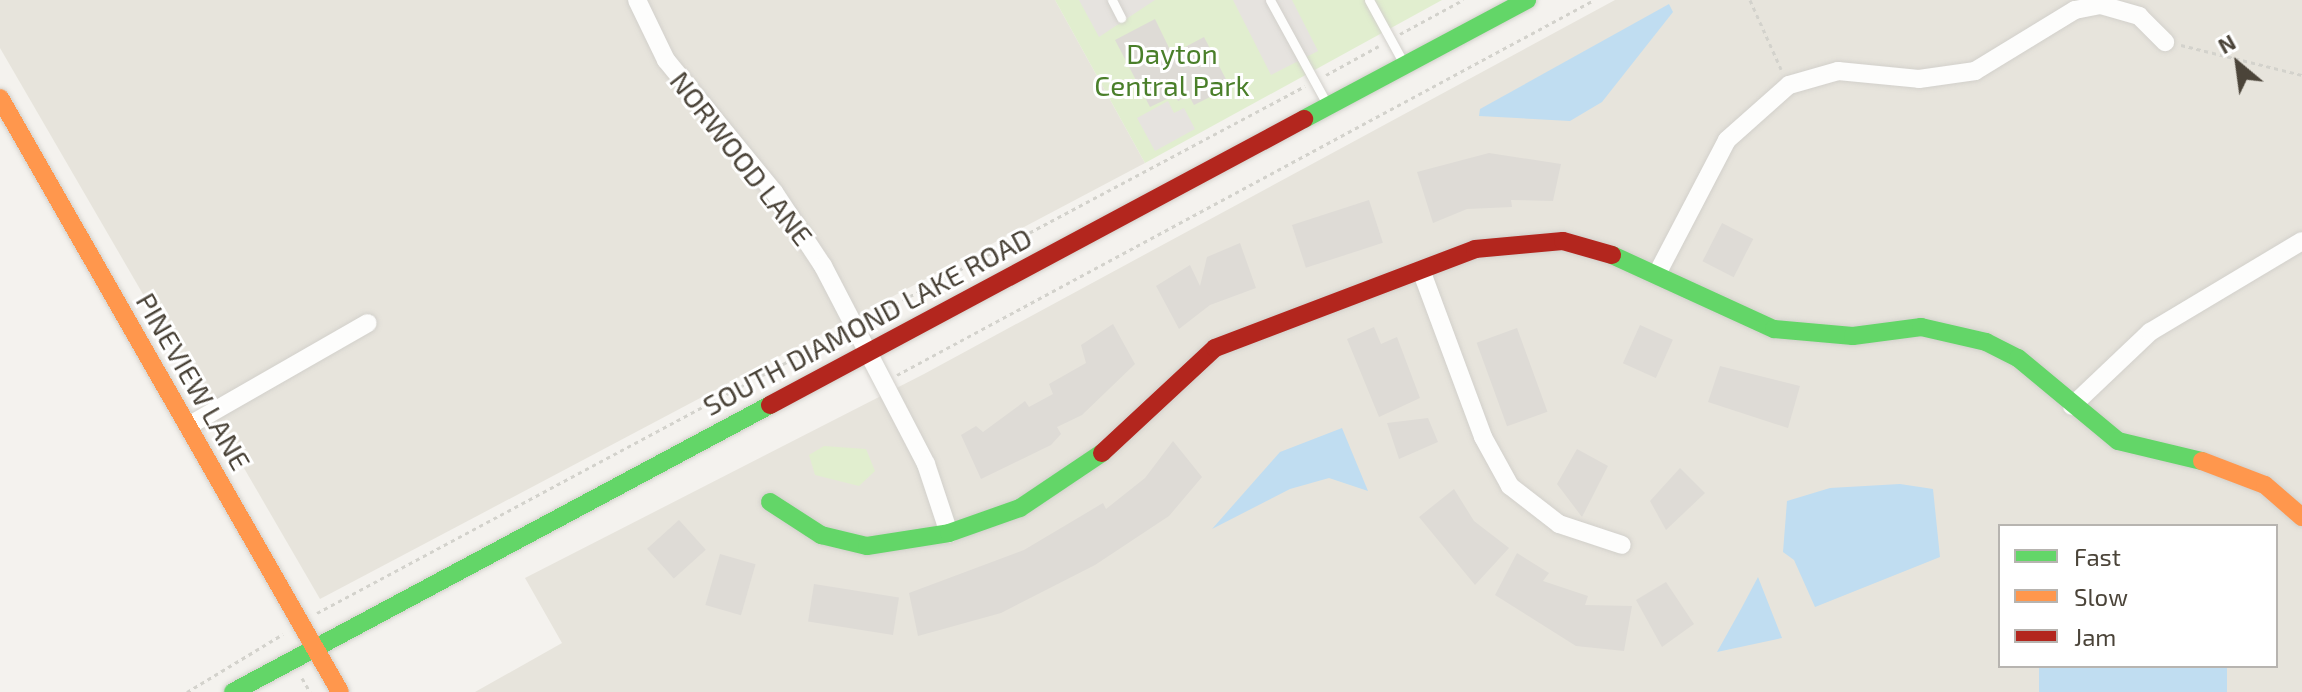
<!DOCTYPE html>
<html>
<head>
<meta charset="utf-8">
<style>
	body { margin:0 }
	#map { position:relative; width:2302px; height:692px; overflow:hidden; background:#f4f2ee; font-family:"Exo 2",sans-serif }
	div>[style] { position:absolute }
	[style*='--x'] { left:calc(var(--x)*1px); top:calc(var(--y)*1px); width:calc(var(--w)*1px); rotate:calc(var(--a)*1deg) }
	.residential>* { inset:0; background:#e7e4dc }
	.green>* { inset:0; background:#e1eecf }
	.parking>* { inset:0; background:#e6e3df }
	.water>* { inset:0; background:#c0ddf1; transform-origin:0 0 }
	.building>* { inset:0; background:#dedbd6; transform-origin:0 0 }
	.path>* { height:3px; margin-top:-1.5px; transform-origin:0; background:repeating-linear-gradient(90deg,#d3d2cc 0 4px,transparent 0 8px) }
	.roads { filter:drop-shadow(0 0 2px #d2d0cb) drop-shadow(0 0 2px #d2d0cb) }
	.lane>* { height:9px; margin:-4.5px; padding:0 4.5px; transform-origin:4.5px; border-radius:4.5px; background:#fdfdfc }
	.street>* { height:18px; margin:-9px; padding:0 9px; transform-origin:9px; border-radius:9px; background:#fdfdfc }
	.fast>* { height:18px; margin:-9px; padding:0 9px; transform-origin:9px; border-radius:9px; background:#63d668 }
	.slow>* { height:18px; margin:-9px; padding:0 9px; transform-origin:9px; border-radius:9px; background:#ff974d }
	.jam>* { height:18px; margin:-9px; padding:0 9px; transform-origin:9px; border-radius:9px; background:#b3261e }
	span { translate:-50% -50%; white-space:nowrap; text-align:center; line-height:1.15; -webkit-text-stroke:6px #fff; paint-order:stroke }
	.park-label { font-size:28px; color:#4a7f2a }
	.street-label { font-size:28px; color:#4b4439 }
	.legend { position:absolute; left:1998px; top:524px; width:280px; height:144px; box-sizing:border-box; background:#fff; border:2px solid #b7b4b0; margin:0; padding:10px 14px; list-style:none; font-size:24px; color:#4b4439 }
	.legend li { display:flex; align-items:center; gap:16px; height:40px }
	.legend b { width:40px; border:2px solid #b7b4b0 }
	.north { position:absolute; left:2198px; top:24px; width:80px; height:80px; -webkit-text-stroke:6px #fff; paint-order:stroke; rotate:331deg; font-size:22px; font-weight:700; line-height:32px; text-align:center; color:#4b4439 }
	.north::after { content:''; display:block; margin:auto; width:28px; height:36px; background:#4b4439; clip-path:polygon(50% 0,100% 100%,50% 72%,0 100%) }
</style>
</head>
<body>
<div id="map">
	<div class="residential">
		<i style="clip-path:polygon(0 0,1055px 0,1145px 163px,320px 599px,0 48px)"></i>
		<i style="clip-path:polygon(evenodd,1615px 0,2302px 0,2302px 692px,475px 692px,562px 643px,525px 578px,924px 374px,1615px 0,2000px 526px,2276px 526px,2276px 666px,2000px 666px,2000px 526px)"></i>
	</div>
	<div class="green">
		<i style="clip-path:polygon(1055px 0,1442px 0,1145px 163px)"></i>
		<i style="clip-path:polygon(824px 446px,866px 449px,875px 471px,859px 486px,815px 475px,809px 455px)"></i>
	</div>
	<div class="parking">
		<i style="clip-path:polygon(1079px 0,1155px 0,1099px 37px)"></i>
		<i style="clip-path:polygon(1233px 0,1292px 0,1318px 51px,1271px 75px)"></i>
		<i style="clip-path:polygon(1168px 101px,1174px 113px,1184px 108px,1195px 129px,1155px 151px,1137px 118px)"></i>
	</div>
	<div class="water">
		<i style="clip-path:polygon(1669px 4px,1673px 12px,1602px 102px,1570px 121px,1479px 116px,1480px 109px)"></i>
		<i style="clip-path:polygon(1342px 428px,1368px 491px,1329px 478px,1290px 489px,1212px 529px,1280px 452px)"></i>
		<i style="clip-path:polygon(1900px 484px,1933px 489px,1940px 557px,1815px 607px,1794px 560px,1783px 552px,1787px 501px,1830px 488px)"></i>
		<i style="clip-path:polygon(1758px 577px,1782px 638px,1717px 652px,1741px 609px)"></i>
		<i style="left:2039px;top:666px;width:188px;height:29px"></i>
	</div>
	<div class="building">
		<i style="clip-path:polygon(1155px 19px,1172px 54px,1204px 37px,1230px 87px,1194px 105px,1189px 96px,1178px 101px,1175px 95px,1150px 107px,1115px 40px)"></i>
		<i style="clip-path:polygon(1489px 153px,1561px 164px,1553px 201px,1511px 200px,1512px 207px,1467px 209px,1433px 223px,1417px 172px)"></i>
		<i style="left:1369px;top:200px;width:45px;height:81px;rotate:72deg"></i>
		<i style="left:1722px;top:223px;width:35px;height:43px;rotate:27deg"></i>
		<i style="clip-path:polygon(1240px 243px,1256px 288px,1210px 305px,1179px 329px,1156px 286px,1190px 265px,1200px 286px,1207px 257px)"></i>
		<i style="clip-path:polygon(1113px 324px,1135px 364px,1082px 415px,1057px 427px,1061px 434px,1051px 445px,981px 479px,961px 435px,976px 426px,983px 432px,1025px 401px,1029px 407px,1053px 394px,1049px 384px,1086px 363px,1081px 345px)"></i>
		<i style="left:1640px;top:325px;width:36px;height:42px;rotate:24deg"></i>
		<i style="clip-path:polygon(1374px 327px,1381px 344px,1397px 337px,1420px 398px,1379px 417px,1347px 339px)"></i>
		<i style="left:1517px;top:328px;width:89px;height:43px;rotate:70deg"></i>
		<i style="clip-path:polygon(1720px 366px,1800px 386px,1788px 428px,1708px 402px)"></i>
		<i style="clip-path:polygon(1428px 418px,1438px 442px,1399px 459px,1387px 423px)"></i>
		<i style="clip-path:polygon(1173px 441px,1202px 477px,1169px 516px,1095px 565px,1001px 613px,918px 636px,909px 593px,1024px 550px,1103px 503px,1106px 509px,1145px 478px)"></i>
		<i style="clip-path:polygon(1577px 449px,1608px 466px,1582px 517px,1557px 484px)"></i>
		<i style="clip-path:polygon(1680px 468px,1705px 493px,1666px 530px,1650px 501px)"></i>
		<i style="clip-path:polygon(1454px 489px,1474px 521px,1509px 548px,1475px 585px,1419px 517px)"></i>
		<i style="left:679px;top:520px;width:40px;height:43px;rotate:48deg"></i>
		<i style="clip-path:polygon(1517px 553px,1549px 573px,1543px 581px,1588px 596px,1585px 605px,1632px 606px,1624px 651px,1576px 646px,1495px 595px)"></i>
		<i style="left:720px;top:554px;width:37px;height:53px;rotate:16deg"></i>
		<i style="clip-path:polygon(1666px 582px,1694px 624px,1662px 647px,1636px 600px)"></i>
		<i style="left:814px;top:584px;width:86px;height:38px;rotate:9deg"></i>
	</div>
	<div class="path">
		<i style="--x:1750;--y:0;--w:76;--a:65.8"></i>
		<i style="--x:1400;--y:34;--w:72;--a:-28.4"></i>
		<i style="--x:2181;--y:45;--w:125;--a:13.9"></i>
		<i style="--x:1326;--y:75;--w:60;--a:-28.7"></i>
		<i style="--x:867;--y:319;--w:496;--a:-28"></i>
		<i style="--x:897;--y:375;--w:791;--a:-28.28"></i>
		<i style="--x:317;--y:613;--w:592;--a:-28.12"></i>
		<i style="--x:302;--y:678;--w:16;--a:60"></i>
		<i style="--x:187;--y:692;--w:112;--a:-31.1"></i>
	</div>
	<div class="roads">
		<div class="lane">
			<i style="--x:1112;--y:0;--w:20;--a:63"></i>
			<i style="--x:1270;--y:0;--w:121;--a:61.3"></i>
			<i style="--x:1369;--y:0;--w:71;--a:61.3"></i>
		</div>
		<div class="street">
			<i style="--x:637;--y:0;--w:67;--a:64.2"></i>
			<i style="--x:666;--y:60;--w:171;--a:50.7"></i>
			<i style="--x:774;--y:192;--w:89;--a:56.5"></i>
			<i style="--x:823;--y:266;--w:223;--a:62.5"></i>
			<i style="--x:926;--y:464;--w:73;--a:71.6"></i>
			<i style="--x:1421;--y:270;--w:178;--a:69.6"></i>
			<i style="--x:1483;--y:437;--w:56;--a:61.1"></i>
			<i style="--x:1510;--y:486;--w:62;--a:37.8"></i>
			<i style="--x:1559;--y:524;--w:66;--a:18.4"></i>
			<i style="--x:1657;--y:274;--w:151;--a:-62.4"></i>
			<i style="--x:1727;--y:140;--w:83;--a:-41.6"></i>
			<i style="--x:1789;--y:85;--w:51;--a:-15.9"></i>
			<i style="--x:1838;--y:71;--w:81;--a:5.6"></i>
			<i style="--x:1919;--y:79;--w:57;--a:-8.1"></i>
			<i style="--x:1975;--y:71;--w:117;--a:-31.4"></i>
			<i style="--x:2075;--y:10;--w:26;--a:-11"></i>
			<i style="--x:2101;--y:5;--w:40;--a:16"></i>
			<i style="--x:2139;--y:16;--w:37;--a:45"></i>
			<i style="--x:2072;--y:406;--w:108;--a:-43.5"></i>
			<i style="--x:2150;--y:332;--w:177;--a:-30.9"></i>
			<i style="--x:188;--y:426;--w:207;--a:-29.8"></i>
		</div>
		<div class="fast">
			<i style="--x:1304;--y:119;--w:253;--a:-28.1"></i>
			<i style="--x:1612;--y:255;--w:178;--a:24.6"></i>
			<i style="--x:1774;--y:329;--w:79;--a:5.1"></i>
			<i style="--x:1853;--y:336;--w:69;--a:-7.5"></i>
			<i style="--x:1921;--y:327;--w:67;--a:13"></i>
			<i style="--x:1986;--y:342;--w:36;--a:27"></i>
			<i style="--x:2018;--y:358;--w:130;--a:39.7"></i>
			<i style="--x:2118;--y:441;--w:86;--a:13.4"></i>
			<i style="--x:770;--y:502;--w:61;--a:32.9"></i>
			<i style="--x:821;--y:535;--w:47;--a:13.4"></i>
			<i style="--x:867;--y:546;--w:83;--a:-9"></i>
			<i style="--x:949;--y:533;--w:75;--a:-19.4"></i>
			<i style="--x:1020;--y:508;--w:99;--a:-33.9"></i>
			<i style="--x:233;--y:692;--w:609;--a:-28.12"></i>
		</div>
		<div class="slow">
			<i style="--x:0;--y:98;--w:684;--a:60.21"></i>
			<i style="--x:2202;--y:461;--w:67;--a:20.9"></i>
			<i style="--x:2265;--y:485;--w:49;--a:40.9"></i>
		</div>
		<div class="jam">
			<i style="--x:770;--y:405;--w:606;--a:-28.17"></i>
			<i style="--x:1102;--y:453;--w:154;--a:-42.9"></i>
			<i style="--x:1215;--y:348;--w:278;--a:-20.8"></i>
			<i style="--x:1475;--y:249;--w:88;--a:-5.2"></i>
			<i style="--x:1563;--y:241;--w:51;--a:15.9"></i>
		</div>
	</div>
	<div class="park-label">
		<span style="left:1172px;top:69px">Dayton<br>Central Park</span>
	</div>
	<div class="street-label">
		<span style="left:742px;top:158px;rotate:52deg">NORWOOD LANE</span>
		<span style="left:867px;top:321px;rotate:-28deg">SOUTH DIAMOND LAKE ROAD</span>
		<span style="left:194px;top:381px;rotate:60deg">PINEVIEW LANE</span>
	</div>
	<ul class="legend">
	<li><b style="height:10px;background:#63d668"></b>Fast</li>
	<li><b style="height:10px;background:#ff974d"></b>Slow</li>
	<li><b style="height:10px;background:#b3261e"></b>Jam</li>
	</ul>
	<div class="north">N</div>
</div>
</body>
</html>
